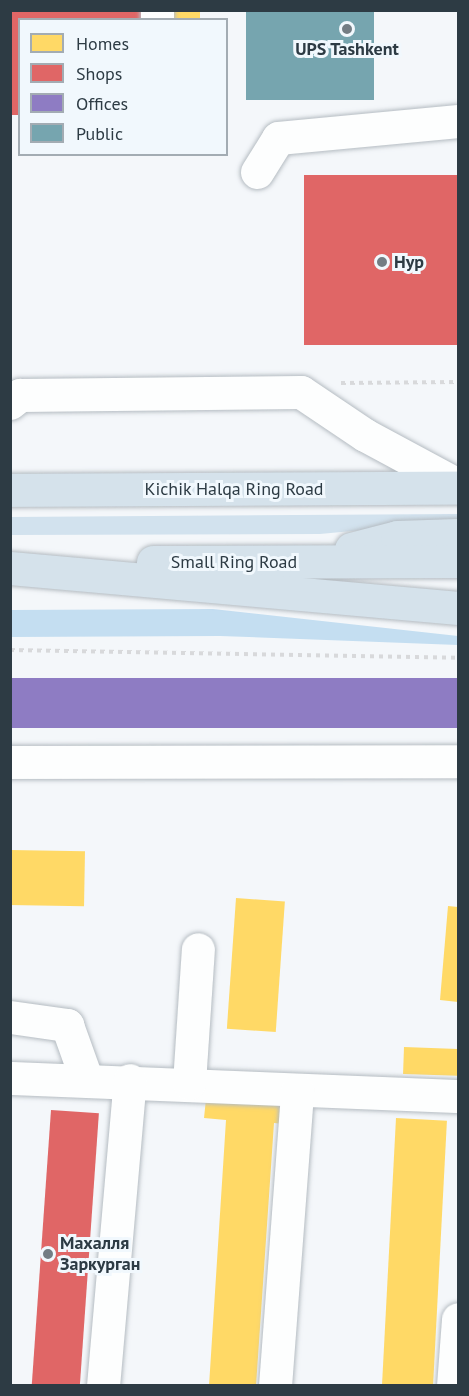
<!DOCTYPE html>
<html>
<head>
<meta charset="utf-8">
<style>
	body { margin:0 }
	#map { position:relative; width:469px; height:1396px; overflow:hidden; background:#f4f7fa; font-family:"PT Sans",sans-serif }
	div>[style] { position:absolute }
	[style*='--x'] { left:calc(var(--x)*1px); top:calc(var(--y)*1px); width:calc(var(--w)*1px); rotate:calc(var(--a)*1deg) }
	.green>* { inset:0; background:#d2e2ee }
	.forest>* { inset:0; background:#c4def1 }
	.homes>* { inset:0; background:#ffd966; transform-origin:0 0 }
	.shops>* { inset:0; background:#e06666; transform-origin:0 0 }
	.offices>* { inset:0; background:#8e7cc3; transform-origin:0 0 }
	.public>* { inset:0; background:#76a5af; transform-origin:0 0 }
	.path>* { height:4px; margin-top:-2px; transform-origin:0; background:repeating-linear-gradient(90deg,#d8d9db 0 4.5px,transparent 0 9px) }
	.roads { filter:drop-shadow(0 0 2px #b5bcc2) drop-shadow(0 0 2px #b5bcc2) }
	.minor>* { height:33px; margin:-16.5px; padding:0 16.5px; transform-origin:16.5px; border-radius:16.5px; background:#fdfefe }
	.highway>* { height:33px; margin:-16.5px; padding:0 16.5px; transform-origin:16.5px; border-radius:16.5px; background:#d5e2eb }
	.dots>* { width:16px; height:16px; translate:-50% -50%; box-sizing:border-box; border:3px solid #f1f8fd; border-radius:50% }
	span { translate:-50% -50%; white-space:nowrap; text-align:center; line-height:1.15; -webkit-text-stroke:6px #f1f8fd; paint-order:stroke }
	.poi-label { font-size:18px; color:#2d3b44; font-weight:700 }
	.left { translate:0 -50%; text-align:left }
	.street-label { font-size:18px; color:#2d3b44 }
	.frame { position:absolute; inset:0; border:12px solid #2d3b44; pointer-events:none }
	.legend { position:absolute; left:18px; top:18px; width:210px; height:138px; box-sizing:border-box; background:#f1f8fd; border:2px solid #a3acb3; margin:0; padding:8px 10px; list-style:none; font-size:18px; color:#2d3b44 }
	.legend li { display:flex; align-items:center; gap:12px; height:30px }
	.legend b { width:30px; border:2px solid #a3acb3 }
</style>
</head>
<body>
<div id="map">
	<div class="green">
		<i style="clip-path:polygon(458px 514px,458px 521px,320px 534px,11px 535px,10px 517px)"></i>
	</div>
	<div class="forest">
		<i style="clip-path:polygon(213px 609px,458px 636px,458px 645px,220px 636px,11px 637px,11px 610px)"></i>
	</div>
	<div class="homes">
		<i style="left:168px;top:10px;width:32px;height:10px"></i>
		<i style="left:10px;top:850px;width:75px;height:55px;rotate:1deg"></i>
		<i style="left:236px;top:898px;width:49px;height:131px;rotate:4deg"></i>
		<i style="clip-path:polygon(448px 906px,458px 907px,458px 1002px,440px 1000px)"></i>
		<i style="left:404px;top:1047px;width:54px;height:27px;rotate:2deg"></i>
		<i style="clip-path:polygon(206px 1099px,286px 1104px,285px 1124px,274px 1123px,256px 1386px,209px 1386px,226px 1120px,204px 1118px)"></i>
		<i style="left:396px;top:1118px;width:51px;height:269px;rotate:3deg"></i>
	</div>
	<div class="shops">
		<i style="clip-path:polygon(10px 10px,149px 10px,149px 20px,20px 20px,20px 115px,10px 115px)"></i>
		<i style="left:458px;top:175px;width:170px;height:154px;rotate:90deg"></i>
		<i style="left:51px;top:1110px;width:48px;height:277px;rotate:4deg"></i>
	</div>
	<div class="offices">
		<i style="left:458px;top:678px;width:50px;height:448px;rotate:90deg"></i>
	</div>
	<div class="public">
		<i style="left:246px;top:10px;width:128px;height:90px"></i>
	</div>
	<div class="path">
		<i style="--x:341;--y:383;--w:117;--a:-0.5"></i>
		<i style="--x:10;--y:650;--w:448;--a:1"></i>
	</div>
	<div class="roads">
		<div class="minor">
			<i style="--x:157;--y:10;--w:10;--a:90"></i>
			<i style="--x:257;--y:172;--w:40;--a:-58"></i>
			<i style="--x:278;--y:138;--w:181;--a:-5.4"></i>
			<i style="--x:10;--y:403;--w:13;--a:-39"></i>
			<i style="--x:20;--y:395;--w:281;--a:-0.6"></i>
			<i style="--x:301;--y:392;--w:77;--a:33.9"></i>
			<i style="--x:365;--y:435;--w:106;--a:28.3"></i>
			<i style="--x:10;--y:762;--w:448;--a:-0.1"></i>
			<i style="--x:10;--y:1017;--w:58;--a:8"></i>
			<i style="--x:67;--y:1025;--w:56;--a:70.3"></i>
			<i style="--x:10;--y:1078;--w:448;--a:2.3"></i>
			<i style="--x:189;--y:1083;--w:134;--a:-86.2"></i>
			<i style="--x:103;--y:1386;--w:307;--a:-85"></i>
			<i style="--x:275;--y:1386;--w:296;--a:-85.7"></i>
			<i style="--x:453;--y:1386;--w:67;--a:-85.7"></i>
		</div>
		<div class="highway">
			<i style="--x:10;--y:490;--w:448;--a:-0.3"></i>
			<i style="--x:351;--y:549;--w:48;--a:-14.6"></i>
			<i style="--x:397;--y:537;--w:61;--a:-1.9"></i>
			<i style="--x:153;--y:562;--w:305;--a:-0.2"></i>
			<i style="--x:10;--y:568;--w:450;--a:5.1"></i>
		</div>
	</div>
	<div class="dots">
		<i style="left:347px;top:29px;background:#737d84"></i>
		<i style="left:382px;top:262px;background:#737d84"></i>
		<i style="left:48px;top:1254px;background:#737d84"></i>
	</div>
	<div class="poi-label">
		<span style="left:347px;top:49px">UPS Tashkent</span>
		<span class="left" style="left:394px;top:262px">Нур</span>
		<span class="left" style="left:60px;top:1254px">Махалля<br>Заркурган</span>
	</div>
	<div class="street-label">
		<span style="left:234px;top:489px">Kichik Halqa Ring Road</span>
		<span style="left:234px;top:562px">Small Ring Road</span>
	</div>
	<div class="frame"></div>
	<ul class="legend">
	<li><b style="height:16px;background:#ffd966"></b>Homes</li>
	<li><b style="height:16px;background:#e06666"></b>Shops</li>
	<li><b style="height:16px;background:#8e7cc3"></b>Offices</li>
	<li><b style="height:16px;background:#76a5af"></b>Public</li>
	</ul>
</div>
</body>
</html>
